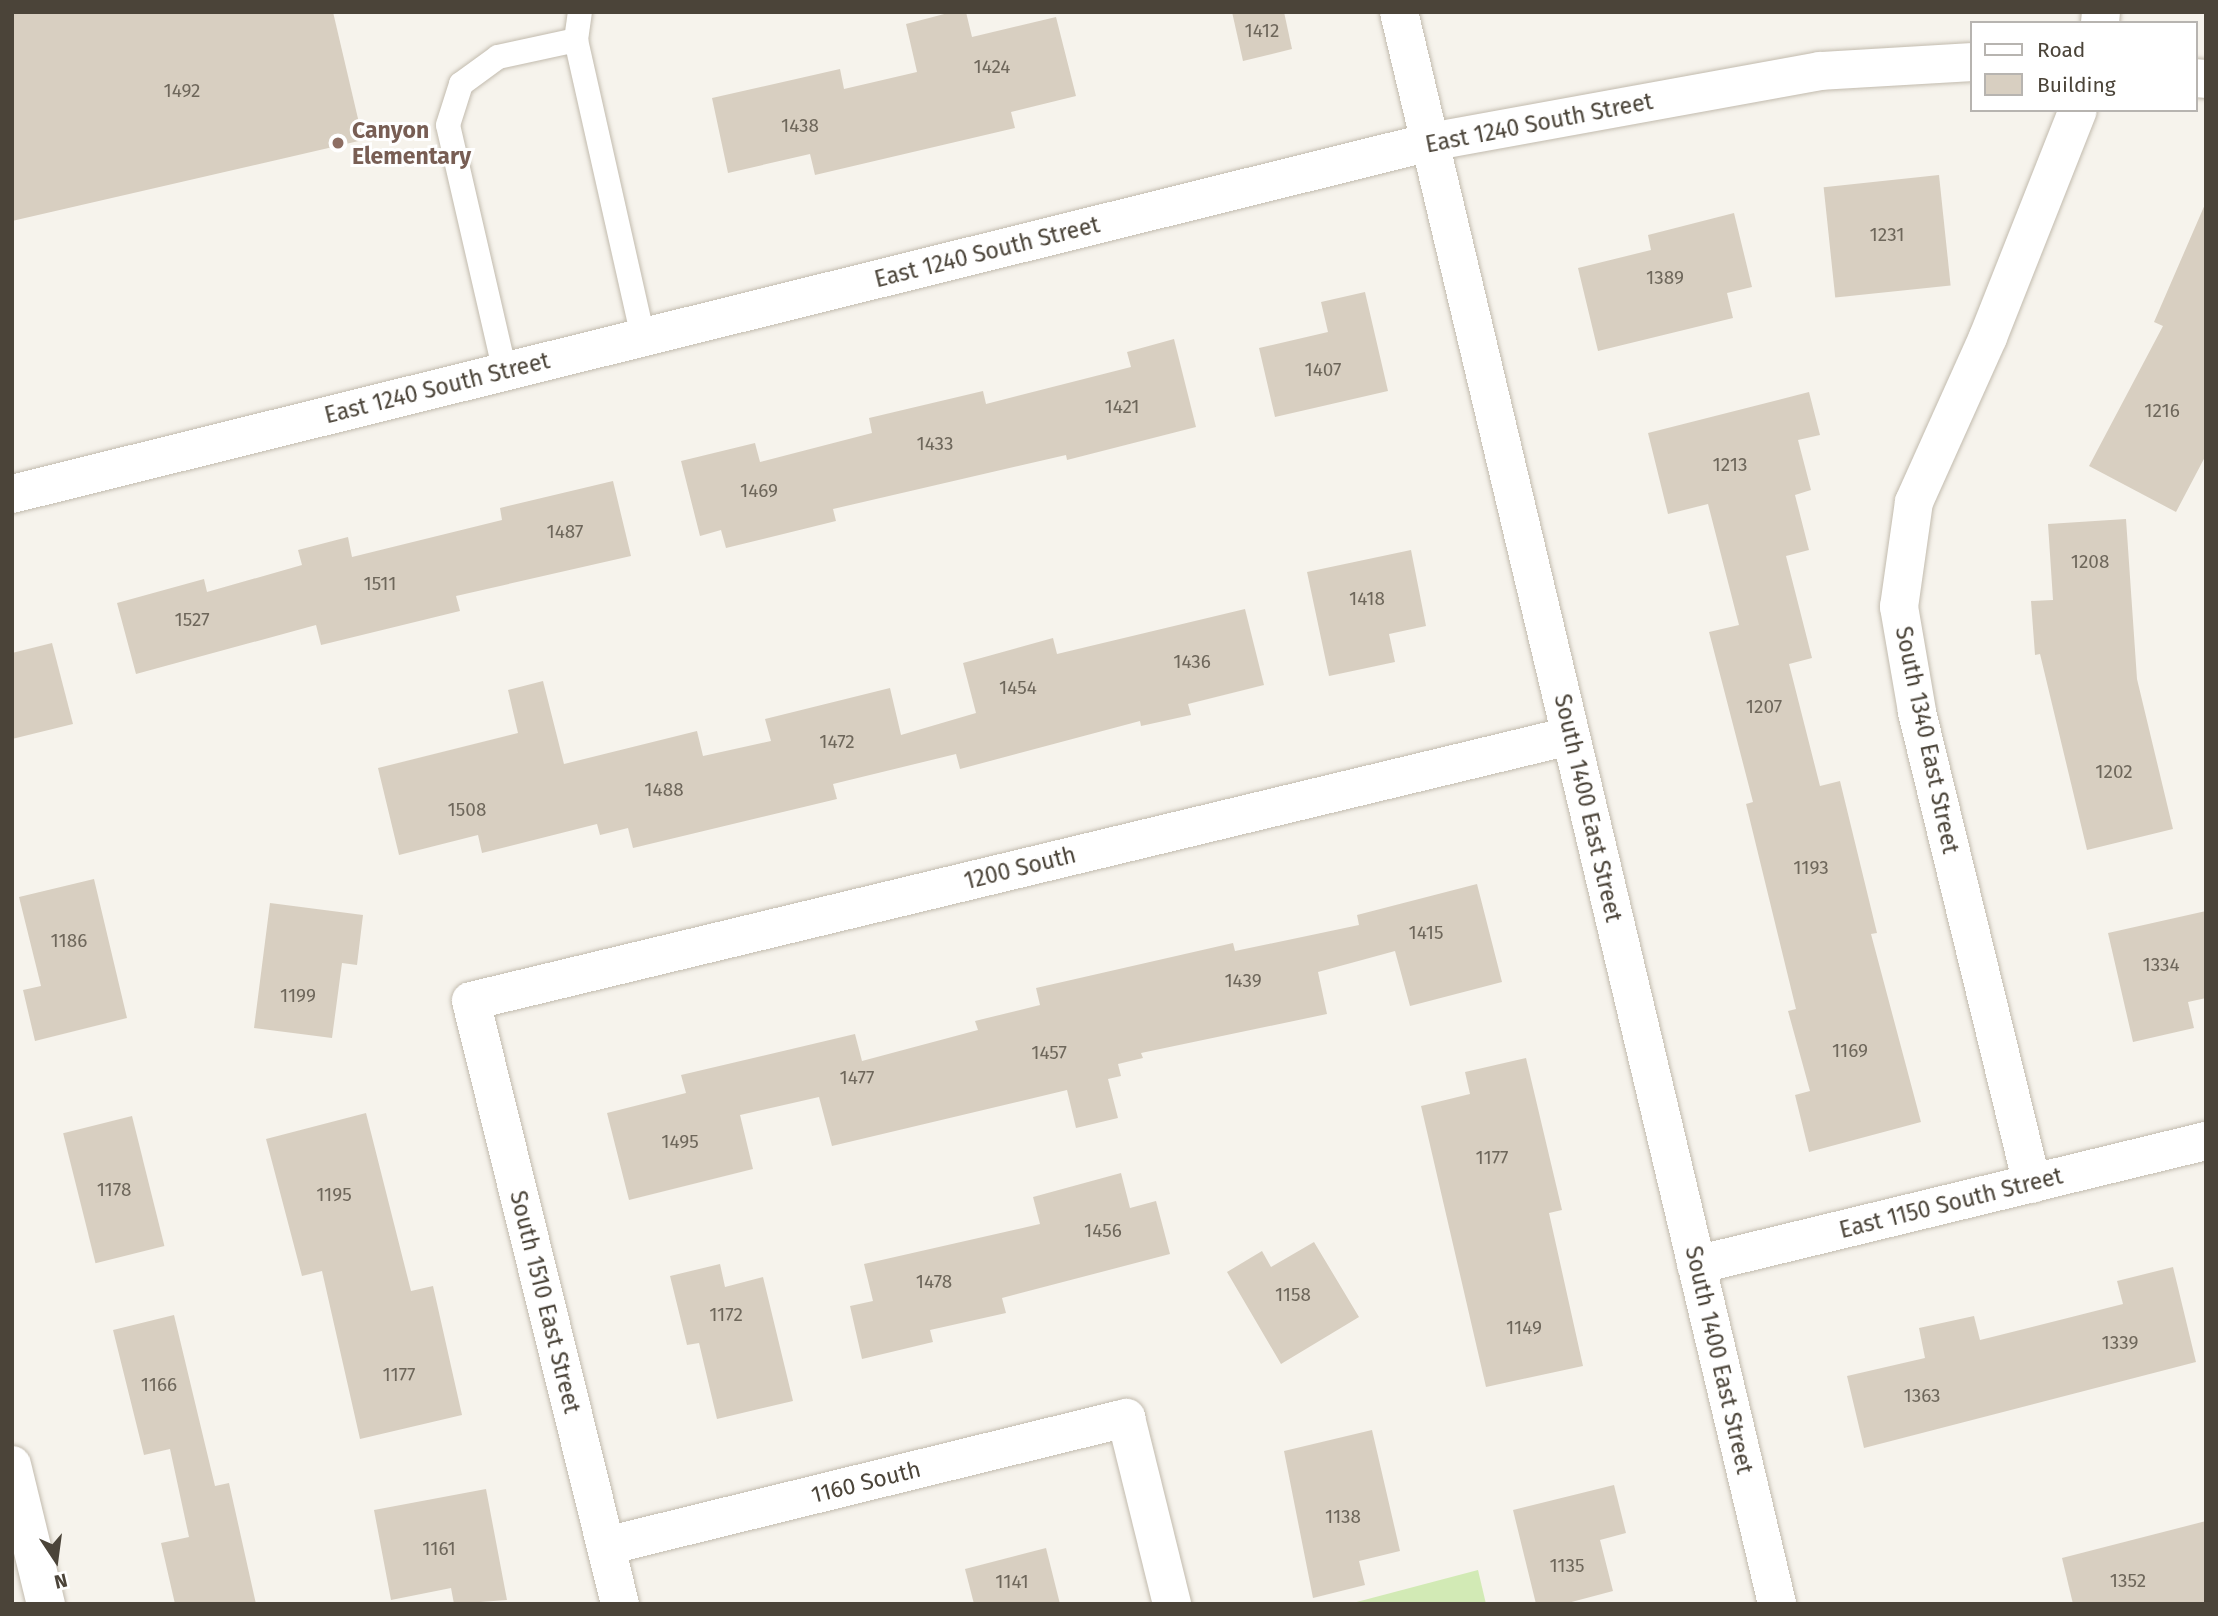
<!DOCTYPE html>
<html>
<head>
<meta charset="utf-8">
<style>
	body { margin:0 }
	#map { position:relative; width:2218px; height:1616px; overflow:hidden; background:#f6f3ec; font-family:"Fira Sans",sans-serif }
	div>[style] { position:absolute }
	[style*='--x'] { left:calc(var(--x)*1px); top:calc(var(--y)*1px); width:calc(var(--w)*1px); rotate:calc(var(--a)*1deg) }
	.green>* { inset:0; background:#d2eab5 }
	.building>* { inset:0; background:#d8cfc1; transform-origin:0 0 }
	.roads { filter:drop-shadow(0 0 2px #c2bbae) drop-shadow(0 0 2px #c2bbae) }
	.service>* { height:24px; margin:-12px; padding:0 12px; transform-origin:12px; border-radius:12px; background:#fff }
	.minor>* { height:38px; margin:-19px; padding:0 19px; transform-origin:19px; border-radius:19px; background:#fff }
	.tertiary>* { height:38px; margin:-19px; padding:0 19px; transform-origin:19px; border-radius:19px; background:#fff }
	.dots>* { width:19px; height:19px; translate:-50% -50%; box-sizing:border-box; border:4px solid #fff; border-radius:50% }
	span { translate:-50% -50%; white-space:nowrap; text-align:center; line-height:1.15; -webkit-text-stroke:6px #fff; paint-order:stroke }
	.number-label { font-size:19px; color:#6e675b }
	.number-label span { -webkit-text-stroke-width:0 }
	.street-label { font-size:23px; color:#4b4439 }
	.education-label { font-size:23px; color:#785e54; font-weight:700 }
	.left { translate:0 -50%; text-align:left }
	.frame { position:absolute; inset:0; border:14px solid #4b4439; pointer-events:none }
	.legend { position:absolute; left:1970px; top:21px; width:228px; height:91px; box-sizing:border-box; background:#fff; border:2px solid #b7b4b0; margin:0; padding:9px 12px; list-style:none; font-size:21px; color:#4b4439 }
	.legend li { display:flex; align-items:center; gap:14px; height:35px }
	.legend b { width:35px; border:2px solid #b7b4b0 }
	.north { position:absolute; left:21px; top:1525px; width:70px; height:70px; -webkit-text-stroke:5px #fff; paint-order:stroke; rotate:167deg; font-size:19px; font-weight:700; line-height:28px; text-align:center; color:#4b4439 }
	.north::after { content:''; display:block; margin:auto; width:24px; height:32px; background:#4b4439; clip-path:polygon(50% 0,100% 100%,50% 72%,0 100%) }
</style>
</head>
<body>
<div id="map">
	<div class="green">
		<i style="clip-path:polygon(1478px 1570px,1486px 1604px,1349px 1604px)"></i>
	</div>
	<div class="building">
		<i style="clip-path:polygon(12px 12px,333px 12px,363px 140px,12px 221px)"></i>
		<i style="clip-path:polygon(952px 12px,966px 12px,972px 37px,1056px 17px,1076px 96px,1011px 112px,1015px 128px,815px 175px,810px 154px,728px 173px,712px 98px,840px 69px,844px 89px,917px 72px,906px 24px)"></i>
		<i style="clip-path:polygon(1232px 12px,1284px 12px,1292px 49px,1243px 61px)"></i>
		<i style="left:1939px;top:175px;width:111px;height:116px;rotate:84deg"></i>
		<i style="clip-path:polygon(2206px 202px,2206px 455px,2176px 512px,2089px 466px,2163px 326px,2154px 322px)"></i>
		<i style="clip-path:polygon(1734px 213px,1752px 287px,1727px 293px,1733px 318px,1598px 351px,1578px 268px,1651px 250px,1648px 235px)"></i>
		<i style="clip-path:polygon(1365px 292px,1388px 391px,1275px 417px,1259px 348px,1328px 332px,1321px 302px)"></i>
		<i style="clip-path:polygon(1174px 339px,1196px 427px,1067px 460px,1066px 455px,833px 509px,836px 521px,726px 548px,721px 530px,700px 536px,681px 461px,755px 443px,760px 462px,872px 433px,869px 418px,983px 391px,986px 404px,1131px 367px,1127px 352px)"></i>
		<i style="clip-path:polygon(1809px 392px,1820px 435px,1798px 440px,1811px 490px,1795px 495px,1809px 550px,1786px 556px,1812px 658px,1789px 664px,1820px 786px,1840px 781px,1877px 933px,1871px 934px,1921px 1122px,1809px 1152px,1795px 1095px,1810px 1091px,1788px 1011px,1796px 1009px,1746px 804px,1753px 802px,1709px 632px,1739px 625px,1708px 504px,1668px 514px,1648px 433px)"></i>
		<i style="clip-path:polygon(613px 481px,631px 556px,456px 596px,460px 611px,321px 645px,316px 625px,136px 674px,117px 603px,204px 579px,207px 592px,302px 565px,298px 550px,348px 537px,352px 557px,502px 520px,500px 508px)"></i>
		<i style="clip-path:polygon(2126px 519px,2137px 679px,2173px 829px,2087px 850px,2040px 654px,2035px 655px,2031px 601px,2053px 600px,2048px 524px)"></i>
		<i style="clip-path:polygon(1411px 550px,1426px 626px,1389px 634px,1395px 662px,1329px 676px,1307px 572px)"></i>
		<i style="clip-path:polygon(1245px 609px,1264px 685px,1188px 704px,1191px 715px,1141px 726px,1140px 721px,960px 769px,956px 754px,833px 784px,837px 799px,633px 848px,628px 828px,600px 835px,597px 824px,482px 853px,478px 835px,399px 855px,378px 768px,518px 733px,508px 690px,543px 681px,564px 764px,697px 731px,703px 756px,771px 741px,765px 719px,890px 688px,901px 735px,976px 713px,963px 663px,1053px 638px,1057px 654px)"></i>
		<i style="clip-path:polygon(52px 643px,73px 724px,12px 739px,12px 653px)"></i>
		<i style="clip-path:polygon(94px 879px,127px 1018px,35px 1041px,23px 990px,41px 986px,19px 897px)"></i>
		<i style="clip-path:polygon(1477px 884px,1502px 982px,1410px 1006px,1395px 951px,1318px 972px,1327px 1014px,1141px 1053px,1143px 1058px,1118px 1064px,1121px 1076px,1108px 1079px,1118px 1118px,1076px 1128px,1067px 1090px,832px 1146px,819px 1097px,740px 1115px,753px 1169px,629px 1200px,607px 1113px,686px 1093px,681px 1075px,855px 1034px,862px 1061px,978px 1030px,975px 1021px,1040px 1005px,1036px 988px,1233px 943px,1235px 951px,1359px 925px,1357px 915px)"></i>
		<i style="clip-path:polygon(270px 903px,363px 915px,357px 965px,342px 963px,332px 1038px,254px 1028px)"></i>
		<i style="clip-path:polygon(2206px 911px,2206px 998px,2188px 1002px,2194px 1028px,2133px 1042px,2108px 933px)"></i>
		<i style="clip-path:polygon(1526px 1058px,1562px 1210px,1549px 1213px,1583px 1366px,1486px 1387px,1421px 1106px,1470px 1094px,1465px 1072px)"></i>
		<i style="clip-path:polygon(366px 1113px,411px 1291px,433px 1286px,462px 1415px,360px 1439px,322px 1271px,302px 1276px,266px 1139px)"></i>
		<i style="left:132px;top:1116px;width:134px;height:71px;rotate:76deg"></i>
		<i style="clip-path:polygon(1121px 1173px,1130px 1208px,1156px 1201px,1170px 1254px,1002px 1298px,1006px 1313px,930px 1330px,933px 1342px,862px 1359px,850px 1306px,873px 1301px,864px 1264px,1040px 1224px,1033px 1197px)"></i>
		<i style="clip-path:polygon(1314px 1242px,1359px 1317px,1281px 1364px,1227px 1272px,1262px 1251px,1271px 1267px)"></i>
		<i style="clip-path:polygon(720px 1264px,725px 1287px,763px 1277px,793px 1401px,717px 1419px,699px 1343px,687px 1345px,670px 1276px)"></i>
		<i style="clip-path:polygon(2173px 1267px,2196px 1362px,1864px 1448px,1847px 1376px,1925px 1358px,1919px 1328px,1974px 1316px,1980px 1340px,2123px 1304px,2117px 1281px)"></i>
		<i style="clip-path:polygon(174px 1315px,215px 1486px,229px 1483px,256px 1604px,175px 1604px,161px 1543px,189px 1537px,170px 1449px,144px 1455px,113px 1330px)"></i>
		<i style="clip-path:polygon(1372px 1430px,1400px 1551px,1359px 1561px,1365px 1585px,1313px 1598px,1284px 1451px)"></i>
		<i style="clip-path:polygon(1614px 1485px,1626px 1533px,1600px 1540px,1613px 1591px,1564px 1604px,1536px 1604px,1513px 1510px)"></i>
		<i style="clip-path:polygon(486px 1489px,507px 1600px,454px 1604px,451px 1588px,391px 1600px,374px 1510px)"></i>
		<i style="clip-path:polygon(2206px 1521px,2206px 1604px,2073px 1604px,2062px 1558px)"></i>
		<i style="clip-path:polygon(1046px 1548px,1060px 1604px,974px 1604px,965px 1569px)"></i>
	</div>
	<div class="roads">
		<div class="service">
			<i style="--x:576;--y:40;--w:28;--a:-82"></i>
			<i style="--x:505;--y:372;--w:253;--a:-103"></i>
			<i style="--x:448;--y:125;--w:43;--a:-72.4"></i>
			<i style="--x:461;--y:84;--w:46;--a:-36.1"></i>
			<i style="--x:498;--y:57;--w:80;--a:-12.3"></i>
			<i style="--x:576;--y:40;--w:304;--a:77.3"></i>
		</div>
		<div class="minor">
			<i style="--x:2100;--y:23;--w:11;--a:-85"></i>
			<i style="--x:2032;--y:1184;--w:487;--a:-103.7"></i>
			<i style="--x:1917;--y:711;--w:106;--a:-99.8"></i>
			<i style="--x:1899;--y:607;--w:106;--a:-81.9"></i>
			<i style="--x:1914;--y:502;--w:181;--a:-65.8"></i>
			<i style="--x:1988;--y:337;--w:244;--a:-68.4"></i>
			<i style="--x:1696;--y:1265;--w:525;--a:-13.67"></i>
			<i style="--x:12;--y:1465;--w:143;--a:76.3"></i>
			<i style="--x:606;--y:1546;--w:536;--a:-13.83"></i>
			<i style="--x:1126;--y:1418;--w:192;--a:76.1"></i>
			<i style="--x:620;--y:1604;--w:621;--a:-103.88"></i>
			<i style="--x:471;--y:1001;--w:1130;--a:-13.56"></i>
		</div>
		<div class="tertiary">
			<i style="--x:1399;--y:12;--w:1636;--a:76.64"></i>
			<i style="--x:2195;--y:78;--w:11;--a:5"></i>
			<i style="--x:12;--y:494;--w:1461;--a:-13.94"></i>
			<i style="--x:1430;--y:142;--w:396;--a:-10.3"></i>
			<i style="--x:1820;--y:71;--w:151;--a:-3.4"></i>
		</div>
	</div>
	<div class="dots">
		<i style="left:338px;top:143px;background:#8d6e63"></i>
	</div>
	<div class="number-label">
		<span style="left:1262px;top:31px">1412</span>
		<span style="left:992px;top:67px">1424</span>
		<span style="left:182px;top:91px">1492</span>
		<span style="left:800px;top:126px">1438</span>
		<span style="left:1887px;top:235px">1231</span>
		<span style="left:1665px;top:278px">1389</span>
		<span style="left:1323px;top:370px">1407</span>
		<span style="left:1122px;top:407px">1421</span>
		<span style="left:2162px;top:411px">1216</span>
		<span style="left:935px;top:444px">1433</span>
		<span style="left:1730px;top:465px">1213</span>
		<span style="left:759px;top:491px">1469</span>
		<span style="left:565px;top:532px">1487</span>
		<span style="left:2090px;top:562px">1208</span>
		<span style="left:380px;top:584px">1511</span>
		<span style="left:1367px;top:599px">1418</span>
		<span style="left:192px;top:620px">1527</span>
		<span style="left:1192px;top:662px">1436</span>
		<span style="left:1018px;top:688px">1454</span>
		<span style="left:1764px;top:707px">1207</span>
		<span style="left:837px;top:742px">1472</span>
		<span style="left:2114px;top:772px">1202</span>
		<span style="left:664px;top:790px">1488</span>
		<span style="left:467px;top:810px">1508</span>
		<span style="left:1811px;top:868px">1193</span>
		<span style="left:1426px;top:933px">1415</span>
		<span style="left:69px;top:941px">1186</span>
		<span style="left:2161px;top:965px">1334</span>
		<span style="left:1243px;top:981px">1439</span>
		<span style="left:298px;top:996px">1199</span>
		<span style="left:1850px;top:1051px">1169</span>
		<span style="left:1049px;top:1053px">1457</span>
		<span style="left:857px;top:1078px">1477</span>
		<span style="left:680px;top:1142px">1495</span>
		<span style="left:1492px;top:1158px">1177</span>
		<span style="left:114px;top:1190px">1178</span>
		<span style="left:334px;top:1195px">1195</span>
		<span style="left:1103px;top:1231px">1456</span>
		<span style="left:934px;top:1282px">1478</span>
		<span style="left:1293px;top:1295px">1158</span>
		<span style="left:726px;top:1315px">1172</span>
		<span style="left:1524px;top:1328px">1149</span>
		<span style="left:2120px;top:1343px">1339</span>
		<span style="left:399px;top:1375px">1177</span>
		<span style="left:159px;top:1385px">1166</span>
		<span style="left:1922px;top:1396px">1363</span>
		<span style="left:1343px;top:1517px">1138</span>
		<span style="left:439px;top:1549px">1161</span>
		<span style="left:1567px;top:1566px">1135</span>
		<span style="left:2128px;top:1581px">1352</span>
		<span style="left:1012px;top:1582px">1141</span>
	</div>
	<div class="street-label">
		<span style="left:1539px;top:123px;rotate:-11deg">East 1240 South Street</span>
		<span style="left:987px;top:252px;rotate:-14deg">East 1240 South Street</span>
		<span style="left:437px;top:388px;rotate:-14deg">East 1240 South Street</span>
		<span style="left:1927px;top:740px;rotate:78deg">South 1340 East Street</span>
		<span style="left:1588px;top:808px;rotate:77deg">South 1400 East Street</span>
		<span style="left:1020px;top:868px;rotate:-14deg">1200 South</span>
		<span style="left:1951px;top:1203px;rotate:-14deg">East 1150 South Street</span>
		<span style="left:545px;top:1302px;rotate:76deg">South 1510 East Street</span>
		<span style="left:1719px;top:1360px;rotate:77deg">South 1400 East Street</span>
		<span style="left:866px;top:1482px;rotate:-14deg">1160 South</span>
	</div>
	<div class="education-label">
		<span class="left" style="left:352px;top:143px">Canyon<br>Elementary</span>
	</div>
	<div class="frame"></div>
	<ul class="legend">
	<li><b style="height:9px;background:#fff"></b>Road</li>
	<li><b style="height:19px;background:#d8cfc1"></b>Building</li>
	</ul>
	<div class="north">N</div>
</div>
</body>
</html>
